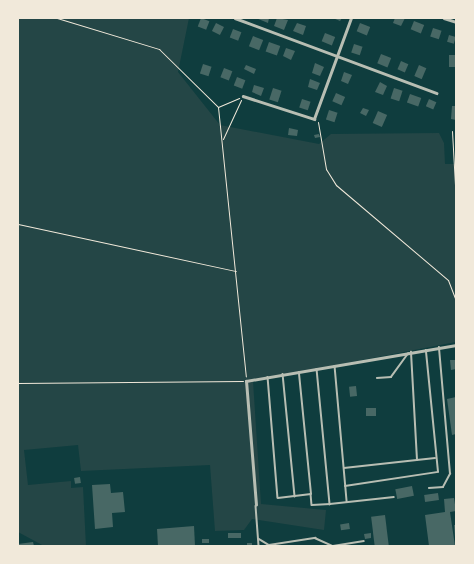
<!DOCTYPE html>
<html>
<head>
<meta charset="utf-8">
<style>
	body { margin:0 }
	#map { position:relative; width:474px; height:564px; overflow:hidden; background:#0f3d3e; font-family:"Playfair Display",serif }
	div>[style] { position:absolute }
	[style*='--x'] { left:calc(var(--x)*1px); top:calc(var(--y)*1px); width:calc(var(--w)*1px); rotate:calc(var(--a)*1deg) }
	.green>* { inset:0; background:#244646 }
	.building>* { inset:0; background:#486865; transform-origin:0 0 }
	.path>* { height:1px; margin:-0.5px; padding:0 0.5px; transform-origin:0.5px; border-radius:0.5px; background:#f1e9da }
	.service>* { height:1.5px; margin:-0.75px; padding:0 0.75px; transform-origin:0.75px; border-radius:0.75px; background:#b8beb3 }
	.minor>* { height:2.5px; margin:-1.25px; padding:0 1.25px; transform-origin:1.25px; border-radius:1.25px; background:#b8beb3 }
	span { translate:-50% -50%; white-space:nowrap; text-align:center; line-height:1.15; -webkit-text-stroke:4px #f1e9da; paint-order:stroke }
	.frame { position:absolute; inset:0; border:19px solid #f1e9da; pointer-events:none }
</style>
</head>
<body>
<div id="map">
	<div class="green">
		<i style="clip-path:polygon(18px 18px,189px 18px,178px 72px,220px 125px,319px 144px,331px 134px,439px 133px,444px 143px,445px 164px,456px 164px,456px 342px,253px 381px,261px 504px,326px 510px,324px 530px,252px 519px,244px 530px,215px 531px,210px 465px,81px 471px,78px 445px,24px 450px,28px 485px,71px 481px,71px 488px,83px 487px,86px 546px,44px 546px,18px 532px)"></i>
	</div>
	<div class="building">
		<i style="left:201px;top:18px;width:9px;height:9px;rotate:21deg"></i>
		<i style="clip-path:polygon(256px 18px,269px 18px,268px 23px)"></i>
		<i style="clip-path:polygon(277px 18px,288px 20px,284px 30px,274px 26px)"></i>
		<i style="clip-path:polygon(333px 18px,342px 18px,340px 21px)"></i>
		<i style="clip-path:polygon(395px 18px,405px 18px,401px 26px,393px 23px)"></i>
		<i style="left:414px;top:21px;width:11px;height:9px;rotate:22deg"></i>
		<i style="left:216px;top:23px;width:9px;height:9px;rotate:27deg"></i>
		<i style="clip-path:polygon(297px 23px,306px 26px,303px 35px,293px 31px)"></i>
		<i style="left:360px;top:23px;width:11px;height:9px;rotate:22deg"></i>
		<i style="left:433px;top:28px;width:9px;height:9px;rotate:18deg"></i>
		<i style="left:233px;top:29px;width:9px;height:9px;rotate:21deg"></i>
		<i style="left:325px;top:33px;width:11px;height:9px;rotate:22deg"></i>
		<i style="left:449px;top:35px;width:7px;height:7px;rotate:16deg"></i>
		<i style="left:253px;top:36px;width:11px;height:11px;rotate:22deg"></i>
		<i style="left:269px;top:42px;width:12px;height:10px;rotate:20deg"></i>
		<i style="left:354px;top:44px;width:9px;height:9px;rotate:18deg"></i>
		<i style="clip-path:polygon(286px 48px,295px 51px,291px 60px,283px 56px)"></i>
		<i style="left:381px;top:54px;width:11px;height:10px;rotate:22deg"></i>
		<i style="left:456px;top:55px;width:12px;height:7px;rotate:90deg"></i>
		<i style="left:401px;top:61px;width:8px;height:9px;rotate:23deg"></i>
		<i style="clip-path:polygon(315px 63px,324px 67px,320px 76px,312px 73px)"></i>
		<i style="left:203px;top:64px;width:9px;height:10px;rotate:18deg"></i>
		<i style="clip-path:polygon(246px 65px,256px 69px,254px 74px,244px 69px)"></i>
		<i style="left:419px;top:65px;width:8px;height:12px;rotate:23deg"></i>
		<i style="left:224px;top:68px;width:9px;height:10px;rotate:21deg"></i>
		<i style="clip-path:polygon(344px 72px,352px 75px,348px 84px,341px 81px)"></i>
		<i style="left:237px;top:77px;width:9px;height:9px;rotate:21deg"></i>
		<i style="clip-path:polygon(310px 79px,320px 83px,317px 90px,308px 87px)"></i>
		<i style="clip-path:polygon(380px 82px,387px 86px,383px 95px,375px 92px)"></i>
		<i style="clip-path:polygon(254px 85px,264px 88px,261px 96px,252px 92px)"></i>
		<i style="left:273px;top:88px;width:9px;height:12px;rotate:18deg"></i>
		<i style="left:394px;top:88px;width:9px;height:11px;rotate:18deg"></i>
		<i style="left:336px;top:93px;width:10px;height:9px;rotate:24deg"></i>
		<i style="left:410px;top:94px;width:12px;height:9px;rotate:20deg"></i>
		<i style="left:302px;top:99px;width:9px;height:9px;rotate:18deg"></i>
		<i style="left:429px;top:99px;width:8px;height:8px;rotate:23deg"></i>
		<i style="clip-path:polygon(452px 106px,456px 106px,456px 120px,451px 119px)"></i>
		<i style="clip-path:polygon(363px 108px,369px 110px,366px 116px,360px 113px)"></i>
		<i style="left:329px;top:110px;width:9px;height:10px;rotate:18deg"></i>
		<i style="left:378px;top:111px;width:10px;height:13px;rotate:24deg"></i>
		<i style="clip-path:polygon(289px 128px,298px 130px,297px 136px,288px 135px)"></i>
		<i style="clip-path:polygon(319px 134px,320px 137px,315px 138px,314px 135px)"></i>
		<i style="clip-path:polygon(450px 360px,456px 360px,456px 369px,451px 370px)"></i>
		<i style="left:356px;top:386px;width:10px;height:7px;rotate:84deg"></i>
		<i style="clip-path:polygon(456px 397px,456px 434px,452px 435px,447px 399px)"></i>
		<i style="left:366px;top:408px;width:10px;height:8px"></i>
		<i style="left:80px;top:477px;width:6px;height:6px;rotate:81deg"></i>
		<i style="clip-path:polygon(110px 484px,111px 493px,123px 492px,125px 512px,112px 513px,113px 527px,95px 529px,92px 485px)"></i>
		<i style="left:412px;top:486px;width:10px;height:17px;rotate:79deg"></i>
		<i style="left:438px;top:493px;width:7px;height:14px;rotate:82deg"></i>
		<i style="clip-path:polygon(454px 498px,456px 511px,450px 512px,455px 546px,429px 546px,425px 515px,445px 512px,444px 499px)"></i>
		<i style="left:385px;top:515px;width:31px;height:14px;rotate:83deg"></i>
		<i style="left:349px;top:523px;width:6px;height:9px;rotate:81deg"></i>
		<i style="clip-path:polygon(454px 525px,456px 525px,456px 537px,455px 537px)"></i>
		<i style="clip-path:polygon(194px 526px,195px 546px,158px 546px,157px 529px)"></i>
		<i style="left:228px;top:533px;width:13px;height:5px"></i>
		<i style="clip-path:polygon(371px 533px,371px 538px,365px 539px,364px 534px)"></i>
		<i style="left:202px;top:539px;width:7px;height:4px"></i>
		<i style="clip-path:polygon(33px 542px,34px 546px,18px 546px,18px 544px)"></i>
		<i style="left:247px;top:543px;width:5px;height:3px"></i>
	</div>
	<div class="path">
		<i style="--x:57;--y:18;--w:107;--a:16.9"></i>
		<i style="--x:159;--y:49;--w:83;--a:44.5"></i>
		<i style="--x:218;--y:107;--w:271;--a:84.1"></i>
		<i style="--x:218;--y:107;--w:23;--a:-23"></i>
		<i style="--x:318;--y:122;--w:48;--a:80.3"></i>
		<i style="--x:326;--y:169;--w:19;--a:58"></i>
		<i style="--x:336;--y:185;--w:147;--a:40.3"></i>
		<i style="--x:448;--y:280;--w:22;--a:69"></i>
		<i style="--x:452;--y:131;--w:71;--a:86.8"></i>
		<i style="--x:223;--y:139;--w:43;--a:-65.2"></i>
		<i style="--x:18;--y:224;--w:223;--a:12.2"></i>
		<i style="--x:18;--y:383;--w:225;--a:-0.5"></i>
	</div>
	<div class="service">
		<i style="--x:335;--y:366;--w:136;--a:84.9"></i>
		<i style="--x:317;--y:369;--w:136;--a:84.5"></i>
		<i style="--x:330;--y:504;--w:64;--a:-6.2"></i>
		<i style="--x:283;--y:374;--w:123;--a:84.4"></i>
		<i style="--x:268;--y:377;--w:121;--a:85.3"></i>
		<i style="--x:278;--y:498;--w:33;--a:-7"></i>
		<i style="--x:311;--y:494;--w:122;--a:-95.7"></i>
		<i style="--x:377;--y:378;--w:14;--a:-4"></i>
		<i style="--x:391;--y:377;--w:29;--a:-54"></i>
		<i style="--x:417;--y:460;--w:18;--a:-6"></i>
		<i style="--x:344;--y:468;--w:73;--a:-6.3"></i>
		<i style="--x:417;--y:460;--w:108;--a:-93.2"></i>
		<i style="--x:345;--y:486;--w:94;--a:-8.6"></i>
		<i style="--x:438;--y:472;--w:122;--a:-95.7"></i>
		<i style="--x:429;--y:488;--w:14;--a:-4"></i>
		<i style="--x:443;--y:487;--w:15;--a:-62"></i>
		<i style="--x:450;--y:474;--w:127;--a:-95"></i>
		<i style="--x:311;--y:494;--w:11;--a:85"></i>
		<i style="--x:312;--y:505;--w:18;--a:-3"></i>
		<i style="--x:256;--y:506;--w:40;--a:85.7"></i>
		<i style="--x:259;--y:539;--w:12;--a:31"></i>
		<i style="--x:269;--y:545;--w:47;--a:-8.7"></i>
		<i style="--x:315;--y:538;--w:20;--a:24"></i>
		<i style="--x:333;--y:546;--w:31;--a:-9"></i>
	</div>
	<div class="minor">
		<i style="--x:235;--y:18;--w:215;--a:20.4"></i>
		<i style="--x:444;--y:18;--w:13;--a:18"></i>
		<i style="--x:243;--y:96;--w:75;--a:17.9"></i>
		<i style="--x:314;--y:119;--w:108;--a:-69.9"></i>
		<i style="--x:256;--y:505;--w:124;--a:-94.6"></i>
		<i style="--x:246;--y:381;--w:213;--a:-9.7"></i>
	</div>
	<div class="frame"></div>
</div>
</body>
</html>
